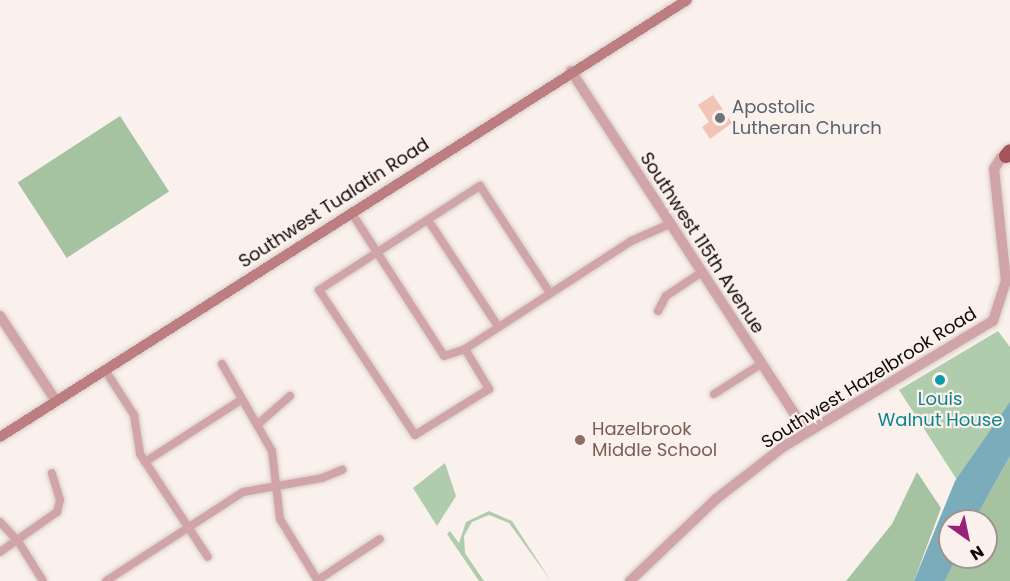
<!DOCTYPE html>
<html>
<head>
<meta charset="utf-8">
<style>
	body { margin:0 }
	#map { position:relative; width:1010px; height:581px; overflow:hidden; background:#fbf1ec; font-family:Poppins,sans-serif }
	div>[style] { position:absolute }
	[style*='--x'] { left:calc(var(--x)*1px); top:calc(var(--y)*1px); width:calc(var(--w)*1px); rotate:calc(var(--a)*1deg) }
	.green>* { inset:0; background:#afcdac }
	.forest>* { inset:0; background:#a5c3a1; transform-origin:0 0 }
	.water>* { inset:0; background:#7bacbc }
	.building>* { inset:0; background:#f2c4b6 }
	.roads { filter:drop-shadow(0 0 2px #d6ccc7) drop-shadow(0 0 2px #d6ccc7) }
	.minor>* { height:8px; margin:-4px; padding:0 4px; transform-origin:4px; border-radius:4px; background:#d1a5a7 }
	.tertiary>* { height:10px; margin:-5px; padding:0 5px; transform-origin:5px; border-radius:5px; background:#d1a5a7 }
	.secondary>* { height:10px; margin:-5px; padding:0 5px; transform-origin:5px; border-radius:5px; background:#bd7e82 }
	.trunk>* { height:14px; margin:-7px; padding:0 7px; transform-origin:7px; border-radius:7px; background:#a6545c }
	.dots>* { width:16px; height:16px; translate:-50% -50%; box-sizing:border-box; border:3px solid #fbf1ec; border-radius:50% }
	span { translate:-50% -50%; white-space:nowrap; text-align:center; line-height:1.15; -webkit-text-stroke:4.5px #fbf1ec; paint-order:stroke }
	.worship-label { font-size:18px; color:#5b616d }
	.left { translate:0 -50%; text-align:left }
	.street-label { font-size:18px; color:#110906 }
	.culture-label { font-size:18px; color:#0d838f }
	.education-label { font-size:18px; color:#785e54 }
	.north { position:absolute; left:938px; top:509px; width:60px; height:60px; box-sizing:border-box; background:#fbf1ec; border:2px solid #9d9490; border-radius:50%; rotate:147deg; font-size:16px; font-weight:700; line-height:24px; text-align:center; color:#110906 }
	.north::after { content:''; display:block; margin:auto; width:21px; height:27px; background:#9a217a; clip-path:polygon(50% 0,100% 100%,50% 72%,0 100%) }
</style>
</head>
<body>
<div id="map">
	<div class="green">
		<i style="clip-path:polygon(998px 331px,1010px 347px,1010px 409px,957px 480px,899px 390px)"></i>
		<i style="clip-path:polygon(445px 463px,456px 496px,437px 526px,413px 488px)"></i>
		<i style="clip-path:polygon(489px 511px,512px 521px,551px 581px,509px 523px,489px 515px,472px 522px,464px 536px,465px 553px,484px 581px,479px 581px,447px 534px,450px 531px,459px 543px,466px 522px)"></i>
	</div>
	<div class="forest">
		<i style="left:120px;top:116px;width:90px;height:122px;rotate:57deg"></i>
		<i style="clip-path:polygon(1010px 456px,1010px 581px,945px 581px,957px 557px,986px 557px,986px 521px,974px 521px)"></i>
		<i style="clip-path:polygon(917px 472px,941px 508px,914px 581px,846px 581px,892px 524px)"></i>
	</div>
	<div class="water">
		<i style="clip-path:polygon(1010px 402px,1010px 456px,974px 521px,950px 521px,950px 557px,957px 557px,945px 581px,914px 581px,955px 481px)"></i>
	</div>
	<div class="building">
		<i style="clip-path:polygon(713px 95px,732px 123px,710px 139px,702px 127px,709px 122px,698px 105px)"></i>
	</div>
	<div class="roads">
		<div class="minor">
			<i style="--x:351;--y:212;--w:171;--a:57.1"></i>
			<i style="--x:444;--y:356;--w:22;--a:-18"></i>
			<i style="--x:465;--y:349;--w:198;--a:-33"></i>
			<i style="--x:631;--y:241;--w:43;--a:-23.6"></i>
			<i style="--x:428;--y:220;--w:127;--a:56.6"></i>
			<i style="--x:658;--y:311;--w:17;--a:-62"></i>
			<i style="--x:666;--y:296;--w:43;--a:-33.7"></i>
			<i style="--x:465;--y:349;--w:47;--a:59"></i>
			<i style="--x:489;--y:389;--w:87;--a:148.1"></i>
			<i style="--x:415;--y:435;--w:174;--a:-123.5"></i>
			<i style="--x:319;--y:290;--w:192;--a:-32.9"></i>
			<i style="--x:480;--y:186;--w:128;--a:56.8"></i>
			<i style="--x:222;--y:364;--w:100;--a:60.1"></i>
			<i style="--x:272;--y:451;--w:68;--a:83.3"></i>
			<i style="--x:280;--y:519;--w:73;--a:58.5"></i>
			<i style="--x:105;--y:370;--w:54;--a:57.2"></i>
			<i style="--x:134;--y:415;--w:39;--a:81"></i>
			<i style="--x:140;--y:454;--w:123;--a:56.6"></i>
			<i style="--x:714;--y:394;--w:56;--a:-32.6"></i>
			<i style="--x:257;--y:425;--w:44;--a:-41.3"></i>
			<i style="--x:145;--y:462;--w:114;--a:-32.9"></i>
			<i style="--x:0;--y:522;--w:26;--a:47"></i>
			<i style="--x:18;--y:541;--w:47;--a:58"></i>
			<i style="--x:0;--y:552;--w:70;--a:-35.1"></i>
			<i style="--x:57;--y:512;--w:12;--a:-76"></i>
			<i style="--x:60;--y:500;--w:28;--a:-107"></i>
			<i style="--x:318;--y:580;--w:74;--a:-33.5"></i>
			<i style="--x:106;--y:581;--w:163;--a:-33"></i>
			<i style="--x:243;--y:492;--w:80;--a:-10"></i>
			<i style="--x:322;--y:478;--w:22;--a:-22"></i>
		</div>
		<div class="tertiary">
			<i style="--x:571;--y:71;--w:431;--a:56.9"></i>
			<i style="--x:0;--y:316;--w:102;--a:56.6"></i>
			<i style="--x:630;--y:581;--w:119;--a:-43.6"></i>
			<i style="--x:716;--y:499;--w:85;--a:-37.8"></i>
			<i style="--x:783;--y:447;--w:245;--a:-31"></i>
			<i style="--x:993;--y:321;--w:42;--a:-72"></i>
			<i style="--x:1006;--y:281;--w:113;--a:-96.1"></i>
			<i style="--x:994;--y:169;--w:13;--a:-58"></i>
			<i style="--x:1001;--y:158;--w:9;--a:-13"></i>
		</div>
		<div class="secondary">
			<i style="--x:0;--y:437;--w:814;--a:-32.46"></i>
		</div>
		<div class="trunk">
			<i style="--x:1006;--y:156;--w:6;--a:-51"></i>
		</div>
	</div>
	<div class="dots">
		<i style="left:720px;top:118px;background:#6b7280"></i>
		<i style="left:940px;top:380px;background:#0f9aa8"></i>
		<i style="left:580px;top:440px;background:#8d6e63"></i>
	</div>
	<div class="worship-label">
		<span class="left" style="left:732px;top:118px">Apostolic<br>Lutheran Church</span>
	</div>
	<div class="street-label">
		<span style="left:334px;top:203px;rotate:-33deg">Southwest Tualatin Road</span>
		<span style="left:702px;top:243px;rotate:57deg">Southwest 115th Avenue</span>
		<span style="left:869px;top:378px;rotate:-32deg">Southwest Hazelbrook Road</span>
	</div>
	<div class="culture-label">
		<span style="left:940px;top:410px">Louis<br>Walnut House</span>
	</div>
	<div class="education-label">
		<span class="left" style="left:592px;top:440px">Hazelbrook<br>Middle School</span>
	</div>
	<div class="north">N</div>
</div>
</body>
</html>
